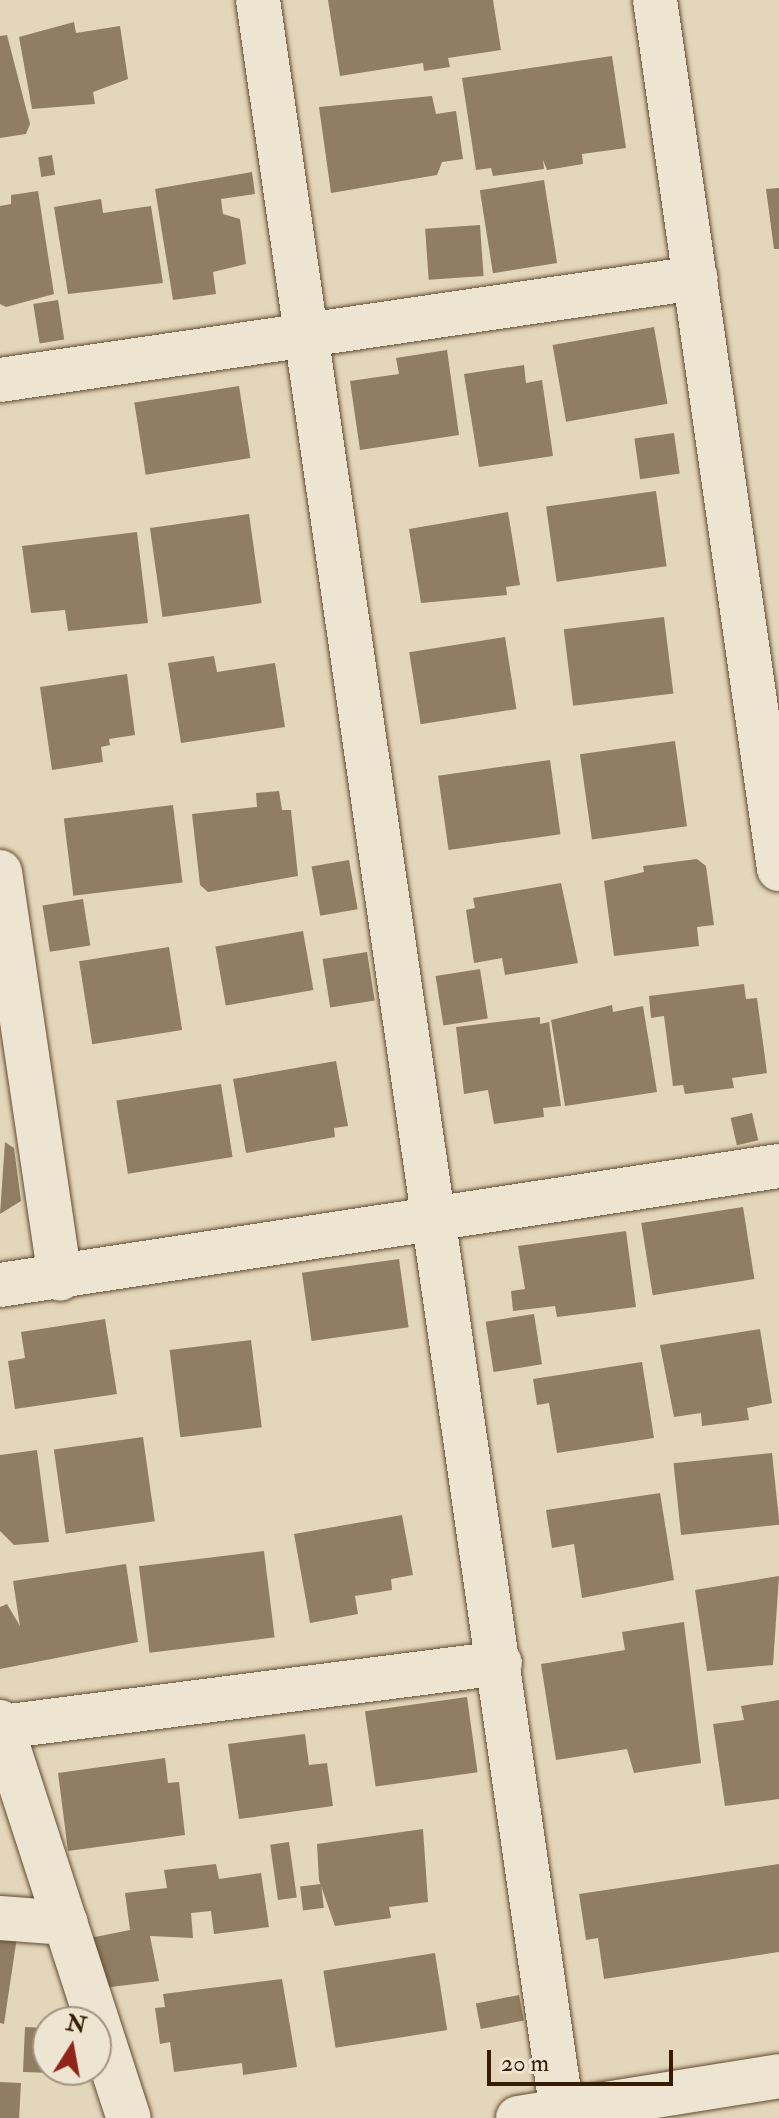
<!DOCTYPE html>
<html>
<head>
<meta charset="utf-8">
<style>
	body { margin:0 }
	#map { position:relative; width:779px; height:2118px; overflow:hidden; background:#e4d6ba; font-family:"IM FELL Double Pica",serif }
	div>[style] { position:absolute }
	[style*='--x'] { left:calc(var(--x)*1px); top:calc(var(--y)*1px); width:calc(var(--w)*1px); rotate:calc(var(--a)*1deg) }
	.building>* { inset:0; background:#907d62; transform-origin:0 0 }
	.roads { filter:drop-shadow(0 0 2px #614b31) drop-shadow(0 0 2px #614b31) }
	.minor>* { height:44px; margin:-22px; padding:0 22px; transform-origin:22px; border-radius:22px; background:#ede4d2 }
	.tertiary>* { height:44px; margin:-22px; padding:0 22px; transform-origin:22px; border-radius:22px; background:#ede4d2 }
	span { translate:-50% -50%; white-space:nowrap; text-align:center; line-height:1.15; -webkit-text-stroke:6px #ede4d2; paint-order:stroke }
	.north { position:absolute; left:32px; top:2006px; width:80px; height:80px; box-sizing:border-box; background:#ede4d2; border:2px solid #a3947f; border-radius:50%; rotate:11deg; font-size:22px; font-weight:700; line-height:32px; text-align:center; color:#351d03 }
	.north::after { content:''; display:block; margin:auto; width:28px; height:36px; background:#8f2418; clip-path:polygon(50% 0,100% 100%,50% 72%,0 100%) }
	.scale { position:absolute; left:487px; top:2050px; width:186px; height:36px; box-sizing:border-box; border:4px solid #351d03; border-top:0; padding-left:10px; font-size:24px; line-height:28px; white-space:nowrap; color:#351d03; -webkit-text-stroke:6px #ede4d2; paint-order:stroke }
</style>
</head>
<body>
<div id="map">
	<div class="building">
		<i style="clip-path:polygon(328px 0,493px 0,501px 50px,448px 58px,450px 67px,424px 71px,423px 63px,340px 76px)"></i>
		<i style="clip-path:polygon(74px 22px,76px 33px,120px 26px,128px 79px,93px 92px,95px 104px,32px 109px,19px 37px)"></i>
		<i style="clip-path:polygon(7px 35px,30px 124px,26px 134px,0 138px,0 36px)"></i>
		<i style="clip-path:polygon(612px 56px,626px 148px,582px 154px,583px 164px,547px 170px,543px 160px,544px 169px,493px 176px,491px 168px,476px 170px,462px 78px)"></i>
		<i style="clip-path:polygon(432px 96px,436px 114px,456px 111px,463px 159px,442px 162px,437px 175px,331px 193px,319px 107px)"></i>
		<i style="left:52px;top:155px;width:20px;height:14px;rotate:81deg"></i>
		<i style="clip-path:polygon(252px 172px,255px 194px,221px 199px,223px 214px,240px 219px,246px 264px,213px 272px,216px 294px,173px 300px,155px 189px)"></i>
		<i style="left:544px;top:180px;width:84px;height:65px;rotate:81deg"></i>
		<i style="clip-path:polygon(779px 188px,779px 249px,774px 249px,766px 189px)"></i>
		<i style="clip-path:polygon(38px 191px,54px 294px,6px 307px,0 304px,0 206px,11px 204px,11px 195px)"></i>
		<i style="clip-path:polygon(101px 199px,103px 213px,151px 206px,163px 283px,68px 294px,54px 207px)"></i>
		<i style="left:480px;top:225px;width:51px;height:55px;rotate:86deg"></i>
		<i style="left:58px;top:300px;width:40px;height:25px;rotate:81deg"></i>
		<i style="left:654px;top:327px;width:78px;height:103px;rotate:80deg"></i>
		<i style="clip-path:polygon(447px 350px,459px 435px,360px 450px,350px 381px,399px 374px,396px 358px)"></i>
		<i style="clip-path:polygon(524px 365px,526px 383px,542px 380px,553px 456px,479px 467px,464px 374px)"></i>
		<i style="left:239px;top:386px;width:73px;height:106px;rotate:81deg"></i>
		<i style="left:674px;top:433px;width:41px;height:40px;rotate:82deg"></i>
		<i style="left:656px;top:491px;width:76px;height:111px;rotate:82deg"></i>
		<i style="clip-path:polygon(508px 512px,520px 585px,506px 587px,507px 595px,421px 603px,409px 529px)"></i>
		<i style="left:249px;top:514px;width:90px;height:100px;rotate:82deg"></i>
		<i style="clip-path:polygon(137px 532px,148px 623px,68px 631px,65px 610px,31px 613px,22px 546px)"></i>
		<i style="left:664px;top:617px;width:77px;height:101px;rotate:83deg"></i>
		<i style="left:505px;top:637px;width:73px;height:97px;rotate:81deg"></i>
		<i style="clip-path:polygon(214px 656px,217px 672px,275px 663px,285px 727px,181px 743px,168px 663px)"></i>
		<i style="clip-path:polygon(127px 674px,135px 735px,109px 739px,110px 745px,101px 747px,103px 762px,52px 770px,40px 687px)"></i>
		<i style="left:675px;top:741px;width:86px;height:96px;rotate:82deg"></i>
		<i style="left:550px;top:760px;width:75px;height:113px;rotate:82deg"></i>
		<i style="clip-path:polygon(279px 791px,282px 810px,291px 810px,298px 876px,208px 892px,200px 885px,192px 814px,257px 807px,256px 793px)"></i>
		<i style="left:173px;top:805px;width:78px;height:110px;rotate:83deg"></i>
		<i style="clip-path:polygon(697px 859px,706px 866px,714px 925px,697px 927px,699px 946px,614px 956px,604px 881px,644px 872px,643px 866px)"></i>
		<i style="left:349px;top:860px;width:50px;height:38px;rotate:80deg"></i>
		<i style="clip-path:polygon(561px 883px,578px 963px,505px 975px,502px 958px,474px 963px,466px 910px,475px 908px,473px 898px)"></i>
		<i style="left:83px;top:899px;width:47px;height:41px;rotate:81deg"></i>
		<i style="left:303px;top:931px;width:60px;height:89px;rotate:80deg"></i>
		<i style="left:169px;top:947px;width:84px;height:91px;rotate:81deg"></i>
		<i style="left:367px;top:952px;width:49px;height:45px;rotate:81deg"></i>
		<i style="left:480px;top:969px;width:50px;height:45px;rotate:81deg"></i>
		<i style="clip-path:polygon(744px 984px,746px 999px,757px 998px,767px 1073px,732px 1078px,734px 1088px,685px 1094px,683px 1085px,673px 1086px,664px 1016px,651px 1018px,649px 996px)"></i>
		<i style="clip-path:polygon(612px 1005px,613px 1012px,643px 1006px,657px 1092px,565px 1106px,551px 1020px)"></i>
		<i style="clip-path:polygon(540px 1017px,540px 1024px,549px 1022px,561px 1106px,543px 1108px,544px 1117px,494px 1124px,488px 1090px,464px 1094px,456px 1027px)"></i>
		<i style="clip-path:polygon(336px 1061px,348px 1126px,334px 1128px,335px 1137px,246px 1153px,233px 1079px)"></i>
		<i style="left:221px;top:1084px;width:74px;height:106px;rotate:81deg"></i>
		<i style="left:752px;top:1113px;width:28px;height:22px;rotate:77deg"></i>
		<i style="clip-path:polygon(5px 1142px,14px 1148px,21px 1201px,0 1214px)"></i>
		<i style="left:743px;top:1207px;width:73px;height:103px;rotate:81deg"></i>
		<i style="clip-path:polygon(626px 1231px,636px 1307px,557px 1317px,555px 1306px,513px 1311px,511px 1291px,525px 1289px,518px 1246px)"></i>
		<i style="left:399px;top:1259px;width:69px;height:98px;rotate:82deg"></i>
		<i style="left:534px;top:1314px;width:51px;height:49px;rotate:81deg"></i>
		<i style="clip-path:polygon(105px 1319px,117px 1394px,15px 1409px,8px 1361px,25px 1358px,21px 1332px)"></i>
		<i style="clip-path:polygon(760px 1329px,772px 1403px,747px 1408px,749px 1420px,702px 1426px,701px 1413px,674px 1417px,660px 1345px)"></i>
		<i style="left:251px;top:1340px;width:88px;height:82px;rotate:83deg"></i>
		<i style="clip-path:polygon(642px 1362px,654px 1438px,557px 1453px,549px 1403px,537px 1405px,533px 1379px)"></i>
		<i style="left:143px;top:1437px;width:85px;height:90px;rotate:82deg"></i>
		<i style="clip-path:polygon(37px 1450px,49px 1542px,14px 1545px,0 1531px,0 1455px)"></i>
		<i style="left:772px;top:1453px;width:72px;height:99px;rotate:84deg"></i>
		<i style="clip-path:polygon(660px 1493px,674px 1580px,582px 1598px,574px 1544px,552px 1548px,546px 1510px)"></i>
		<i style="clip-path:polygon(402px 1515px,413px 1575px,391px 1579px,392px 1590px,355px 1596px,358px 1614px,310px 1623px,294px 1534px)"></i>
		<i style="left:264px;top:1551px;width:87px;height:126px;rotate:83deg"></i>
		<i style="clip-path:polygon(126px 1564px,138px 1642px,0 1669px,0 1607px,7px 1604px,20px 1626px,13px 1581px)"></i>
		<i style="clip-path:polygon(779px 1576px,773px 1665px,707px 1671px,695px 1590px)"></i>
		<i style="clip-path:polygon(684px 1622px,701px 1763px,634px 1773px,627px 1749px,556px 1760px,541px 1664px,625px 1650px,622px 1632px)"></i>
		<i style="left:467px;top:1697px;width:76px;height:103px;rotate:82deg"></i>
		<i style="clip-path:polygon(779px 1700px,779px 1799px,725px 1806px,713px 1724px,744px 1720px,741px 1706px)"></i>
		<i style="clip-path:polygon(305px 1734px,309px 1765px,327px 1763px,333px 1806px,239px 1819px,228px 1744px)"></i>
		<i style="clip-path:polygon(165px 1758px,168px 1783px,179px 1782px,185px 1835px,68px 1851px,58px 1773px)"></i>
		<i style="clip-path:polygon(423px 1829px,428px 1902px,389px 1907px,391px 1918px,335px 1926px,319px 1880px,317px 1844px)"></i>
		<i style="left:289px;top:1842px;width:56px;height:19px;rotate:82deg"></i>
		<i style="clip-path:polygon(216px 1864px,219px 1879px,261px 1873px,269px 1927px,214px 1934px,211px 1911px,191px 1913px,193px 1938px,150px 1936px,159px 1981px,103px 1988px,90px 1938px,130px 1930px,125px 1893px,167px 1888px,164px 1870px)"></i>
		<i style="clip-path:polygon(779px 1864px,779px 1952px,604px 1979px,598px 1938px,586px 1940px,579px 1894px)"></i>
		<i style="left:321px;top:1884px;width:24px;height:21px;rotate:83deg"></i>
		<i style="clip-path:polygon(0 1936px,17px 1937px,4px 2024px,0 2023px)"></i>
		<i style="left:435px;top:1953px;width:78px;height:113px;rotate:81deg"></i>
		<i style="clip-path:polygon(282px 1979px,297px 2067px,243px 2075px,242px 2063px,174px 2072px,170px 2042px,160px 2044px,155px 2008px,165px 2007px,163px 1994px)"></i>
		<i style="left:519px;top:1995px;width:26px;height:44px;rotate:79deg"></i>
		<i style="clip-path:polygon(25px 2027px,48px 2028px,52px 2073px,23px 2072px)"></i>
		<i style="left:0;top:2082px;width:21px;height:36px;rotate:3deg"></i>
	</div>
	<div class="roads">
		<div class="minor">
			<i style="--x:258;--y:0;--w:2140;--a:81.81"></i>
			<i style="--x:0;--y:380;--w:703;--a:-8.34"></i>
			<i style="--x:0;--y:872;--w:411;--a:81.6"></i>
			<i style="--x:0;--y:1285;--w:788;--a:-8.69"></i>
			<i style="--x:0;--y:1722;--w:416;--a:72"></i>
			<i style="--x:2;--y:1727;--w:502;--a:-7.32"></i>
			<i style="--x:0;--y:1918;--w:66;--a:4.3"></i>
			<i style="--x:518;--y:2118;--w:264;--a:-9.1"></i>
		</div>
		<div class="tertiary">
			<i style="--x:655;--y:0;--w:878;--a:81.88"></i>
		</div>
	</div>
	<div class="north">N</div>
	<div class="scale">20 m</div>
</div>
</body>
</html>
